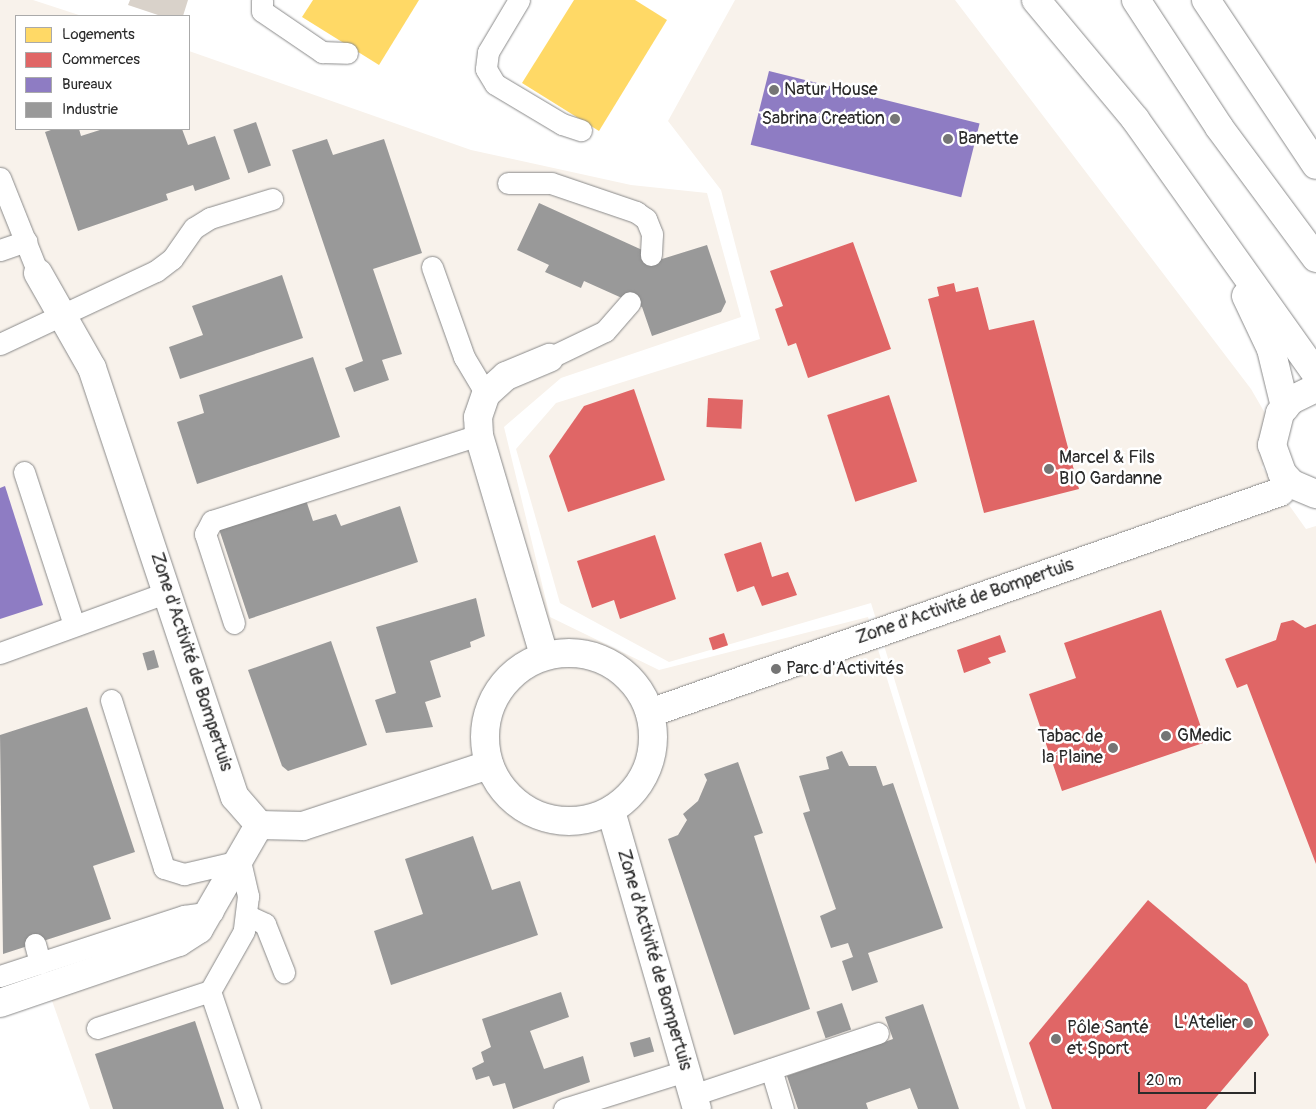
<!DOCTYPE html>
<html>
<head>
<meta charset="utf-8">
<style>
	body { margin:0 }
	#map { position:relative; width:1316px; height:1109px; overflow:hidden; background:#fff; font-family:Pangolin,sans-serif }
	div>[style] { position:absolute }
	[style*='--x'] { left:calc(var(--x)*1px); top:calc(var(--y)*1px); width:calc(var(--w)*1px); rotate:calc(var(--a)*1deg) }
	.built>* { inset:0; background:#f8f2eb }
	.homes>* { inset:0; background:#ffd966 }
	.shops>* { inset:0; background:#e06666; transform-origin:0 0 }
	.offices>* { inset:0; background:#8e7cc3; transform-origin:0 0 }
	.industry>* { inset:0; background:#999; transform-origin:0 0 }
	.building>* { inset:0; background:#d9d2ca }
	.roads { filter:drop-shadow(0 0 1px #8a8a8a) drop-shadow(0 0 1px #8a8a8a) }
	.lane>* { height:21px; margin:-10.5px; padding:0 10.5px; transform-origin:10.5px; border-radius:10.5px; background:#fff }
	.street>* { height:28px; margin:-14px; padding:0 14px; transform-origin:14px; border-radius:14px; background:#fff }
	.street>.ring { margin:-14px; padding:0; box-sizing:content-box; background:none; border:28px solid #fff; border-radius:50% }
	.secondary>* { height:28px; margin:-14px; padding:0 14px; transform-origin:14px; border-radius:14px; background:#fff }
	.highway>* { height:28px; margin:-14px; padding:0 14px; transform-origin:14px; border-radius:14px; background:#fff }
	.dots>* { width:14px; height:14px; translate:-50% -50%; box-sizing:border-box; border:2px solid #fff; border-radius:50% }
	span { translate:-50% -50%; white-space:nowrap; text-align:center; line-height:1.15; -webkit-text-stroke:5px #fff; paint-order:stroke }
	.poi-label { font-size:18px; color:#2b2b2b }
	.left { translate:0 -50%; text-align:left }
	.right { translate:-100% -50%; text-align:right }
	.street-label { font-size:18px; color:#2b2b2b }
	.legend { position:absolute; left:15px; top:15px; width:175px; height:115px; box-sizing:border-box; background:#fff; border:1px solid #aaa; margin:0; padding:6px 9px; list-style:none; font-size:15px; color:#2b2b2b }
	.legend li { display:flex; align-items:center; gap:10px; height:25px }
	.legend b { width:25px; border:1px solid #aaa }
	.scale { position:absolute; left:1138px; top:1072px; width:118px; height:22px; box-sizing:border-box; border:2px solid #2b2b2b; border-top:0; padding-left:6px; font-size:15px; line-height:18px; white-space:nowrap; color:#2b2b2b; -webkit-text-stroke:4px #fff; paint-order:stroke }
</style>
</head>
<body>
<div id="map">
	<div class="built">
		<i style="clip-path:polygon(0 0,33px 0,82px 16px,16px 16px,16px 129px,189px 129px,189px 51px,471px 150px,631px 185px,707px 193px,741px 317px,561px 378px,504px 427px,550px 617px,659px 670px,868px 617px,1020px 1109px,90px 1109px,43px 975px,0 988px)"></i>
		<i style="clip-path:polygon(735px 0,955px 0,1251px 389px,1269px 420px,1271px 451px,1262px 467px,1306px 529px,1316px 526px,1316px 1109px,1026px 1109px,871px 603px,669px 662px,560px 603px,516px 449px,556px 403px,760px 339px,721px 190px,668px 121px)"></i>
	</div>
	<div class="homes">
		<i style="clip-path:polygon(313px 0,419px 0,379px 65px,302px 17px)"></i>
		<i style="clip-path:polygon(574px 0,635px 0,667px 20px,599px 131px,522px 83px)"></i>
	</div>
	<div class="shops">
		<i style="clip-path:polygon(853px 242px,891px 349px,808px 378px,796px 343px,788px 346px,775px 309px,783px 306px,770px 271px)"></i>
		<i style="clip-path:polygon(954px 283px,956px 292px,978px 287px,989px 330px,1034px 320px,1079px 489px,984px 513px,928px 299px,939px 296px,937px 287px)"></i>
		<i style="clip-path:polygon(634px 389px,665px 480px,568px 512px,549px 456px,584px 406px)"></i>
		<i style="left:889px;top:395px;width:91px;height:65px;rotate:72deg"></i>
		<i style="left:708px;top:398px;width:35px;height:29px;rotate:3deg"></i>
		<i style="clip-path:polygon(655px 535px,676px 599px,620px 619px,614px 600px,592px 608px,577px 561px)"></i>
		<i style="clip-path:polygon(761px 542px,772px 577px,788px 572px,797px 595px,762px 606px,754px 586px,737px 592px,724px 554px)"></i>
		<i style="clip-path:polygon(1161px 610px,1206px 742px,1062px 791px,1029px 694px,1076px 678px,1064px 643px)"></i>
		<i style="clip-path:polygon(1293px 620px,1305px 628px,1316px 624px,1316px 864px,1247px 684px,1237px 688px,1225px 659px,1276px 640px,1281px 623px)"></i>
		<i style="left:724px;top:633px;width:13px;height:16px;rotate:72deg"></i>
		<i style="clip-path:polygon(1000px 635px,1006px 652px,988px 658px,991px 663px,964px 673px,957px 650px)"></i>
		<i style="clip-path:polygon(1148px 900px,1247px 984px,1269px 1035px,1206px 1109px,1052px 1109px,1029px 1043px)"></i>
	</div>
	<div class="offices">
		<i style="left:769px;top:71px;width:217px;height:76px;rotate:14deg"></i>
		<i style="clip-path:polygon(5px 486px,43px 605px,0 619px,0 488px)"></i>
	</div>
	<div class="industry">
		<i style="left:256px;top:122px;width:46px;height:24px;rotate:71deg"></i>
		<i style="clip-path:polygon(54px 129px,79px 129px,81px 136px,103px 129px,182px 129px,188px 145px,215px 136px,230px 179px,195px 191px,193px 185px,166px 194px,168px 200px,78px 231px,45px 132px)"></i>
		<i style="clip-path:polygon(327px 139px,333px 155px,384px 139px,422px 253px,373px 269px,402px 354px,382px 360px,389px 380px,354px 392px,345px 368px,363px 361px,292px 150px)"></i>
		<i style="clip-path:polygon(539px 203px,662px 259px,707px 245px,726px 302px,721px 312px,652px 336px,642px 307px,584px 281px,581px 288px,545px 272px,549px 265px,517px 250px)"></i>
		<i style="clip-path:polygon(282px 275px,303px 338px,180px 379px,169px 347px,203px 335px,192px 306px)"></i>
		<i style="clip-path:polygon(313px 357px,340px 437px,197px 484px,177px 422px,204px 413px,199px 395px)"></i>
		<i style="clip-path:polygon(306px 500px,313px 521px,336px 514px,341px 526px,400px 506px,418px 562px,249px 619px,219px 529px)"></i>
		<i style="clip-path:polygon(476px 598px,485px 636px,470px 642px,471px 647px,430px 661px,441px 697px,425px 702px,433px 727px,386px 733px,375px 700px,396px 693px,376px 627px)"></i>
		<i style="clip-path:polygon(331px 641px,367px 745px,288px 771px,282px 766px,248px 670px)"></i>
		<i style="left:154px;top:650px;width:18px;height:12px;rotate:74deg"></i>
		<i style="clip-path:polygon(87px 707px,135px 852px,93px 866px,111px 919px,3px 954px,0 735px)"></i>
		<i style="clip-path:polygon(842px 751px,849px 766px,876px 766px,883px 786px,893px 783px,943px 928px,868px 953px,878px 982px,852px 991px,842px 961px,853px 957px,848px 943px,831px 948px,820px 916px,836px 909px,803px 813px,810px 811px,799px 776px,829px 769px,826px 757px)"></i>
		<i style="clip-path:polygon(738px 762px,763px 833px,754px 836px,810px 1009px,734px 1035px,668px 839px,678px 835px,687px 820px,683px 814px,698px 801px,707px 780px,704px 774px)"></i>
		<i style="clip-path:polygon(473px 836px,492px 890px,520px 881px,538px 935px,391px 985px,374px 931px,423px 914px,405px 859px)"></i>
		<i style="clip-path:polygon(561px 992px,569px 1017px,530px 1031px,544px 1069px,583px 1056px,590px 1082px,513px 1109px,505px 1083px,493px 1086px,489px 1076px,476px 1080px,472px 1068px,484px 1062px,481px 1052px,491px 1047px,482px 1019px)"></i>
		<i style="left:842px;top:1003px;width:28px;height:27px;rotate:71deg"></i>
		<i style="clip-path:polygon(923px 1004px,959px 1109px,918px 1109px,910px 1088px,866px 1103px,868px 1109px,798px 1109px,787px 1076px,893px 1039px,885px 1017px)"></i>
		<i style="clip-path:polygon(195px 1021px,224px 1109px,113px 1109px,95px 1054px)"></i>
		<i style="left:650px;top:1037px;width:15px;height:21px;rotate:74deg"></i>
	</div>
	<div class="building">
		<i style="clip-path:polygon(130px 0,188px 0,183px 16px,161px 16px,128px 5px)"></i>
	</div>
	<div class="roads">
		<div class="lane">
			<i style="--x:262;--y:0;--w:11;--a:90"></i>
			<i style="--x:262;--y:11;--w:73;--a:34.3"></i>
			<i style="--x:322;--y:52;--w:25;--a:2"></i>
			<i style="--x:519;--y:0;--w:61;--a:120.8"></i>
			<i style="--x:488;--y:52;--w:17;--a:97"></i>
			<i style="--x:486;--y:69;--w:17;--a:59"></i>
			<i style="--x:495;--y:84;--w:78;--a:30.8"></i>
			<i style="--x:562;--y:124;--w:20;--a:18"></i>
			<i style="--x:0;--y:178;--w:102;--a:68.2"></i>
			<i style="--x:508;--y:183;--w:43;--a:0"></i>
			<i style="--x:551;--y:183;--w:90;--a:18.8"></i>
			<i style="--x:636;--y:212;--w:12;--a:35"></i>
			<i style="--x:646;--y:219;--w:16;--a:68"></i>
			<i style="--x:652;--y:234;--w:21;--a:93"></i>
			<i style="--x:0;--y:250;--w:28;--a:-19"></i>
			<i style="--x:432;--y:267;--w:96;--a:70.4"></i>
			<i style="--x:464;--y:357;--w:43;--a:59.3"></i>
			<i style="--x:0;--y:344;--w:172;--a:-25.1"></i>
			<i style="--x:156;--y:271;--w:20;--a:-37"></i>
			<i style="--x:172;--y:259;--w:38;--a:-55"></i>
			<i style="--x:194;--y:228;--w:19;--a:-32"></i>
			<i style="--x:210;--y:218;--w:65;--a:-17"></i>
			<i style="--x:549;--y:358;--w:62;--a:-25.7"></i>
			<i style="--x:605;--y:331;--w:38;--a:-49"></i>
			<i style="--x:24;--y:472;--w:161;--a:71.9"></i>
			<i style="--x:234;--y:623;--w:94;--a:-108"></i>
			<i style="--x:205;--y:534;--w:15;--a:-62"></i>
			<i style="--x:212;--y:521;--w:281;--a:-17.9"></i>
			<i style="--x:0;--y:653;--w:179;--a:-20"></i>
			<i style="--x:111;--y:700;--w:176;--a:72.5"></i>
			<i style="--x:164;--y:868;--w:21;--a:17"></i>
			<i style="--x:184;--y:874;--w:57;--a:-13.1"></i>
			<i style="--x:240;--y:861;--w:36;--a:77"></i>
			<i style="--x:248;--y:896;--w:35;--a:97"></i>
			<i style="--x:244;--y:931;--w:69;--a:119.5"></i>
			<i style="--x:210;--y:991;--w:125;--a:71.3"></i>
			<i style="--x:246;--y:915;--w:21;--a:25"></i>
			<i style="--x:265;--y:924;--w:52;--a:68.4"></i>
			<i style="--x:35;--y:944;--w:20;--a:75"></i>
			<i style="--x:0;--y:976;--w:194;--a:-18.1"></i>
			<i style="--x:184;--y:916;--w:29;--a:-8"></i>
			<i style="--x:97;--y:1028;--w:119;--a:-18.1"></i>
			<i style="--x:771;--y:1069;--w:42;--a:73.3"></i>
			<i style="--x:693;--y:1095;--w:195;--a:-18.5"></i>
			<i style="--x:564;--y:1109;--w:127;--a:-17.4"></i>
		</div>
		<div class="street">
			<i style="--x:38;--y:273;--w:109;--a:60.4"></i>
			<i style="--x:92;--y:368;--w:452;--a:71.6"></i>
			<i style="--x:235;--y:797;--w:37;--a:49"></i>
			<i style="--x:259;--y:825;--w:44;--a:1.3"></i>
			<i style="--x:303;--y:826;--w:196;--a:-18.2"></i>
			<i class="ring" style="left:485px;top:653px;width:140px;height:140px"></i>
			<i style="--x:544;--y:655;--w:229;--a:-106.5"></i>
			<i style="--x:479;--y:435;--w:18;--a:-93"></i>
			<i style="--x:478;--y:417;--w:24;--a:-71"></i>
			<i style="--x:486;--y:394;--w:27;--a:-42"></i>
			<i style="--x:506;--y:376;--w:47;--a:-22.7"></i>
			<i style="--x:650;--y:713;--w:668;--a:-19.33"></i>
			<i style="--x:611;--y:811;--w:310;--a:73.9"></i>
			<i style="--x:0;--y:1003;--w:189;--a:-18.8"></i>
			<i style="--x:179;--y:942;--w:24;--a:-33"></i>
			<i style="--x:199;--y:929;--w:120;--a:-60"></i>
		</div>
		<div class="secondary">
			<i style="--x:1036;--y:0;--w:155;--a:50.2"></i>
			<i style="--x:1135;--y:119;--w:313;--a:54.6"></i>
			<i style="--x:1246;--y:296;--w:59;--a:64.7"></i>
			<i style="--x:1271;--y:349;--w:60;--a:76.4"></i>
			<i style="--x:1316;--y:388;--w:28;--a:154"></i>
			<i style="--x:1291;--y:400;--w:17;--a:130"></i>
			<i style="--x:1280;--y:413;--w:33;--a:104"></i>
			<i style="--x:1272;--y:445;--w:30;--a:70"></i>
			<i style="--x:1282;--y:473;--w:15;--a:48"></i>
			<i style="--x:1292;--y:484;--w:26;--a:23"></i>
		</div>
		<div class="highway">
			<i style="--x:1136;--y:0;--w:152;--a:56.8"></i>
			<i style="--x:1219;--y:127;--w:163;--a:53.5"></i>
			<i style="--x:1206;--y:0;--w:198;--a:56.3"></i>
		</div>
	</div>
	<div class="dots">
		<i style="left:774px;top:90px;background:#757575"></i>
		<i style="left:895px;top:119px;background:#757575"></i>
		<i style="left:948px;top:139px;background:#757575"></i>
		<i style="left:1049px;top:469px;background:#757575"></i>
		<i style="left:776px;top:669px;background:#757575"></i>
		<i style="left:1166px;top:736px;background:#757575"></i>
		<i style="left:1113px;top:748px;background:#757575"></i>
		<i style="left:1248px;top:1023px;background:#757575"></i>
		<i style="left:1056px;top:1039px;background:#757575"></i>
	</div>
	<div class="poi-label">
		<span class="left" style="left:784px;top:90px">Natur House</span>
		<span class="right" style="left:885px;top:119px">Sabrina Creation</span>
		<span class="left" style="left:958px;top:139px">Banette</span>
		<span class="left" style="left:1059px;top:469px">Marcel &amp; Fils<br>BIO Gardanne</span>
		<span class="left" style="left:786px;top:669px">Parc d'Activités</span>
		<span class="left" style="left:1177px;top:736px">GMedic</span>
		<span class="right" style="left:1103px;top:748px">Tabac de<br>la Plaine</span>
		<span class="right" style="left:1238px;top:1023px">L'Atelier</span>
		<span class="left" style="left:1067px;top:1039px">Pôle Santé<br>et Sport</span>
	</div>
	<div class="street-label">
		<span style="left:965px;top:602px;rotate:-19deg">Zone d'Activité de Bompertuis</span>
		<span style="left:191px;top:662px;rotate:72deg">Zone d'Activité de Bompertuis</span>
		<span style="left:654px;top:960px;rotate:74deg">Zone d'Activité de Bompertuis</span>
	</div>
	<ul class="legend">
	<li><b style="height:14px;background:#ffd966"></b>Logements</li>
	<li><b style="height:14px;background:#e06666"></b>Commerces</li>
	<li><b style="height:14px;background:#8e7cc3"></b>Bureaux</li>
	<li><b style="height:14px;background:#999"></b>Industrie</li>
	</ul>
	<div class="scale">20 m</div>
</div>
</body>
</html>
